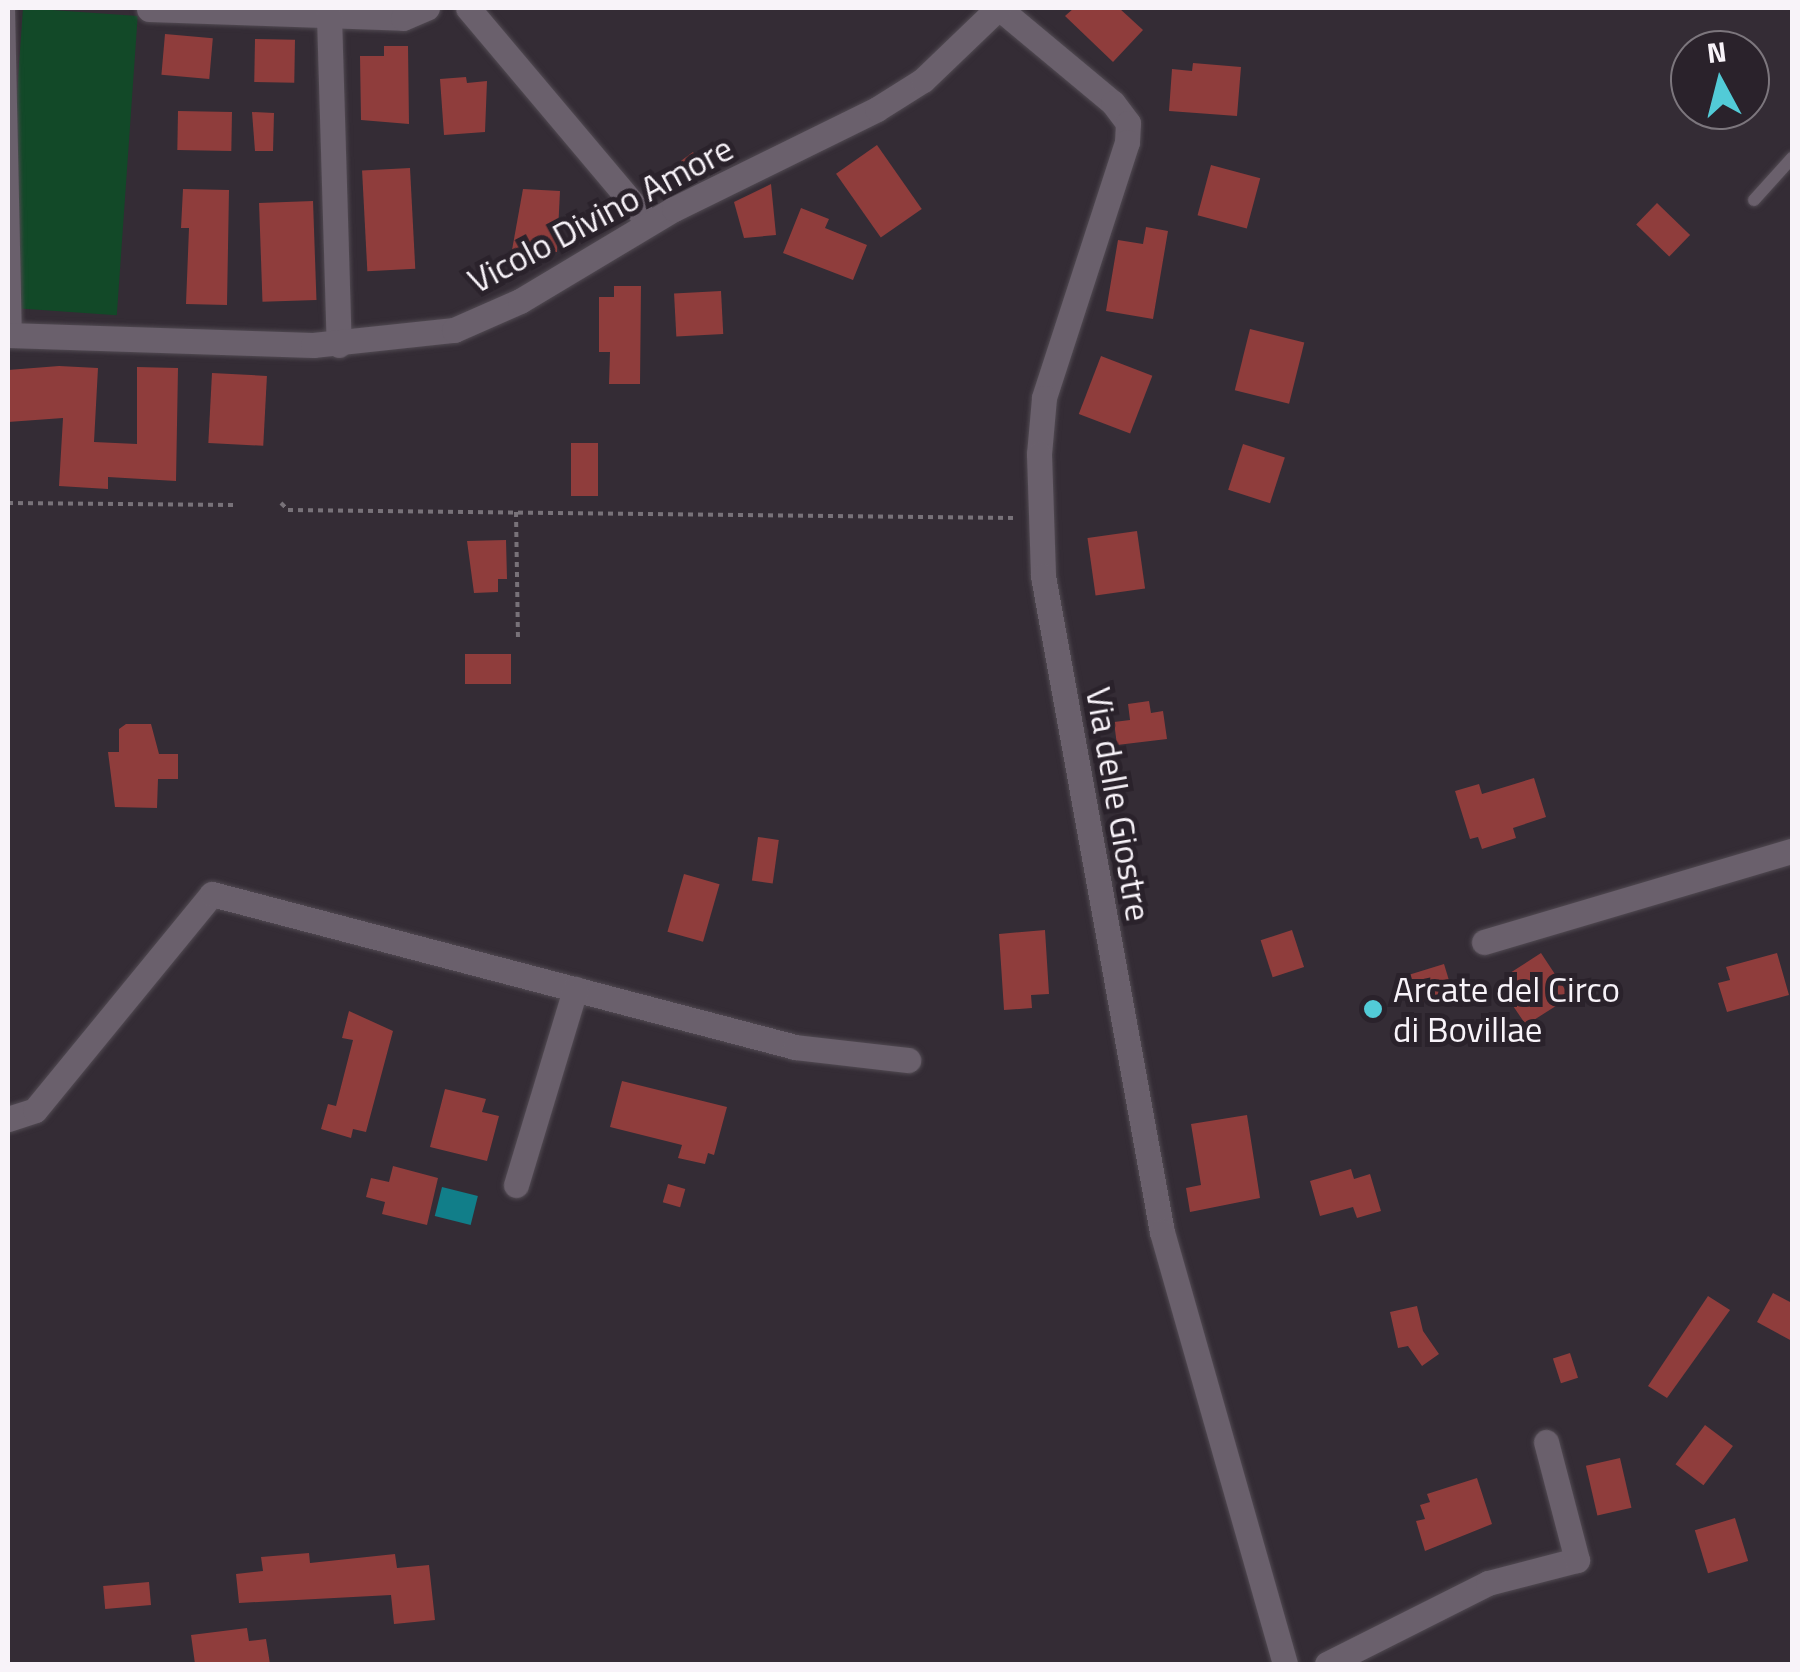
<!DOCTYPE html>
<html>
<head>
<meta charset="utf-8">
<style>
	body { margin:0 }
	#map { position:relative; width:1800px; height:1672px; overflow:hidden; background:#342c35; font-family:"Titillium Web",sans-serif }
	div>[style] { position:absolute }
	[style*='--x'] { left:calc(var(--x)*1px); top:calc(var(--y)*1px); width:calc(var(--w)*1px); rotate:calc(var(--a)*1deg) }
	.green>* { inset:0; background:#124928; transform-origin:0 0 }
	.water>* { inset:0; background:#117e89; transform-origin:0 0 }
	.building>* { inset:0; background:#8f3d3c; transform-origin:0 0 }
	.path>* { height:4px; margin-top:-2px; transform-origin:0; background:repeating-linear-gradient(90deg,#787279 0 5px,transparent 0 10px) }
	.roads { filter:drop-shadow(0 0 2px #514a52) drop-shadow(0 0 2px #514a52) }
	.service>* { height:12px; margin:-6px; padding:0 6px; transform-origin:6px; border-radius:6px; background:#6a606c }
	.minor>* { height:25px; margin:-12.5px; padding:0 12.5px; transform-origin:12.5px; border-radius:12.5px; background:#6a606c }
	.dots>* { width:28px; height:28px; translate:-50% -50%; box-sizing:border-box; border:5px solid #2a222b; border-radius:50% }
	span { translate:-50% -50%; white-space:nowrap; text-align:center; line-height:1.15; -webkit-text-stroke:10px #2a222b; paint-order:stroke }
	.street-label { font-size:35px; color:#f8f3f9 }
	.poi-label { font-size:35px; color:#f8f3f9 }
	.left { translate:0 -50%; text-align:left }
	.frame { position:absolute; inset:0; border:10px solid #f8f3f9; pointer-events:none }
	.north { position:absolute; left:1670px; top:30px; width:100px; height:100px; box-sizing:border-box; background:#2a222b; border:2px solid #7c767d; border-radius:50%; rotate:353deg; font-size:28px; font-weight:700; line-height:40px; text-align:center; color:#f8f3f9 }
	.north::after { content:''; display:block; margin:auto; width:35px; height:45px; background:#52cbd7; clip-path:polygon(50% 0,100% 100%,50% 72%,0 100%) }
</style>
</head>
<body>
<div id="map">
	<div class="green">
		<i style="left:23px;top:8px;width:115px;height:300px;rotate:4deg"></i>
	</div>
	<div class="water">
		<i style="left:442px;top:1187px;width:37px;height:30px;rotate:14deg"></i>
	</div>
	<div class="building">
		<i style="clip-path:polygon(1074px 8px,1119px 8px,1143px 30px,1113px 62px,1065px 16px)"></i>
		<i style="left:165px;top:34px;width:48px;height:41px;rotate:5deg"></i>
		<i style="left:255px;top:39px;width:40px;height:43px;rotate:1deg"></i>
		<i style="clip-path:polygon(384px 46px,408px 46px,409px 124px,361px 120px,360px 56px,384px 56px)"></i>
		<i style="clip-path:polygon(1193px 63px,1241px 67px,1237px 116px,1169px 111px,1172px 69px,1192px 71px)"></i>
		<i style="clip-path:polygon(466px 77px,467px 83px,487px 81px,485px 132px,444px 135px,440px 79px)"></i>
		<i style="left:178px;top:111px;width:54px;height:39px;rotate:1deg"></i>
		<i style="clip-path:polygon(252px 112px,274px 113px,273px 151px,255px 151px)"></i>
		<i style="left:877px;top:145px;width:78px;height:50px;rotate:55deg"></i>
		<i style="clip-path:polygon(693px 152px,707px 172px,671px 193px,659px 177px)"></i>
		<i style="left:1211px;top:165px;width:51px;height:52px;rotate:15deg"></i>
		<i style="left:410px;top:168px;width:101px;height:48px;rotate:87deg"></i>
		<i style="clip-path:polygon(771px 184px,776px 235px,744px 238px,734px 202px)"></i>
		<i style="clip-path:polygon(183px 189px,229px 190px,227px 305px,186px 304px,189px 228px,181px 228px)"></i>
		<i style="clip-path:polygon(523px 189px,560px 191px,557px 252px,512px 250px)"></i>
		<i style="left:313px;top:201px;width:99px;height:54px;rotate:88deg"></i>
		<i style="left:1657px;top:203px;width:46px;height:30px;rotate:44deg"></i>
		<i style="clip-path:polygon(801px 208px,829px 219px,825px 228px,867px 245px,853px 280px,783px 253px)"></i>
		<i style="clip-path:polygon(1146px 227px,1168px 231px,1153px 319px,1106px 311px,1118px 240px,1143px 244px)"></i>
		<i style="clip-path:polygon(614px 286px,641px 286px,640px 384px,609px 384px,610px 352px,599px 352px,599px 297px,614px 297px)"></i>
		<i style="left:721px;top:291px;width:43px;height:47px;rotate:87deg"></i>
		<i style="left:1250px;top:329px;width:56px;height:63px;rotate:14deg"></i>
		<i style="left:1101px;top:356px;width:55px;height:62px;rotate:21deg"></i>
		<i style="clip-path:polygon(59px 366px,98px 368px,94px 442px,137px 444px,137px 367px,178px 368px,176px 481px,108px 477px,108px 489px,59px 486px,63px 418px,8px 422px,8px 370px)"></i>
		<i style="left:212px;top:373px;width:55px;height:70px;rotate:3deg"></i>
		<i style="left:571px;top:443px;width:27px;height:53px"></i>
		<i style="left:1243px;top:444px;width:44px;height:48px;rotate:18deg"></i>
		<i style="left:1137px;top:531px;width:58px;height:50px;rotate:82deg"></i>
		<i style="clip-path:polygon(506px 540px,507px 579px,498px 579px,498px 592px,474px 593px,467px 541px)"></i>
		<i style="left:511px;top:654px;width:30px;height:46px;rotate:90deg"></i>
		<i style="clip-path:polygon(1149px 701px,1151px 713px,1163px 711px,1167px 739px,1117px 745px,1114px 722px,1130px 720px,1128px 704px)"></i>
		<i style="clip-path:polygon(126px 724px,151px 724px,159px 754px,178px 754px,178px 779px,158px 779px,157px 808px,115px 807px,108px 752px,119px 752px,119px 729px)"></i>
		<i style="clip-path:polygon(1534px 778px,1546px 817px,1513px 828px,1516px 838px,1482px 849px,1478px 837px,1470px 839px,1455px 791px,1479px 784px,1482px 794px)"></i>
		<i style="left:758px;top:837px;width:21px;height:44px;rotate:8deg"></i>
		<i style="left:684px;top:874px;width:37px;height:60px;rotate:16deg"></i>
		<i style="clip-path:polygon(1045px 930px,1049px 994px,1031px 995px,1032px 1008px,1004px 1010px,999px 934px)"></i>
		<i style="left:1292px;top:930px;width:39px;height:33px;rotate:72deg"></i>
		<i style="clip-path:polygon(1541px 953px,1570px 997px,1526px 1025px,1509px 1000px,1522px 992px,1510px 973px)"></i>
		<i style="clip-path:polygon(1777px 953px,1789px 995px,1727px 1012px,1718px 983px,1730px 980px,1726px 967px)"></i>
		<i style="left:1444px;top:964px;width:30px;height:39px;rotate:73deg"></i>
		<i style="clip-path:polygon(349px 1011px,393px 1031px,366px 1132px,353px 1129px,351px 1138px,321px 1129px,328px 1104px,336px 1106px,353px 1040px,342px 1038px)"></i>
		<i style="clip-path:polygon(622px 1081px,727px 1107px,714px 1155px,708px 1153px,705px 1164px,678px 1158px,682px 1145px,610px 1127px)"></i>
		<i style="clip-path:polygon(445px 1089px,486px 1099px,482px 1112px,499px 1116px,487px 1161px,430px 1147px)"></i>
		<i style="clip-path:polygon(1247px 1115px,1260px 1198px,1190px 1212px,1186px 1188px,1201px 1185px,1191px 1124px)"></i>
		<i style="clip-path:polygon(393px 1166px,438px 1178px,427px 1225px,382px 1214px,385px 1202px,366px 1197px,371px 1178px,389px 1182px)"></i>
		<i style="clip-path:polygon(1351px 1169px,1354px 1179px,1370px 1174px,1381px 1211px,1357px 1218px,1353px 1207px,1320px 1216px,1310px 1181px)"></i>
		<i style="left:668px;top:1184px;width:18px;height:19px;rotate:16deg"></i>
		<i style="clip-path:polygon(1773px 1293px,1792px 1303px,1792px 1341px,1757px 1322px)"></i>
		<i style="clip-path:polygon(1708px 1296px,1730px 1310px,1667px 1398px,1648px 1386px)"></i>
		<i style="clip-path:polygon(1417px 1306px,1423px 1331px,1439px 1354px,1422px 1366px,1408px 1346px,1398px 1348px,1390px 1312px)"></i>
		<i style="left:1570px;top:1353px;width:26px;height:18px;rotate:72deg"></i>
		<i style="left:1705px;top:1425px;width:35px;height:49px;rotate:37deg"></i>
		<i style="left:1620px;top:1458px;width:51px;height:35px;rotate:77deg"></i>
		<i style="clip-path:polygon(1477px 1478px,1492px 1524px,1425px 1551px,1416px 1521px,1425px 1519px,1420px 1505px,1430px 1502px,1427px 1494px)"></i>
		<i style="left:1735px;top:1518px;width:45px;height:42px;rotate:73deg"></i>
		<i style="clip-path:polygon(309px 1553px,310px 1563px,395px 1554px,397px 1568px,429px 1565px,435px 1620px,394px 1624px,391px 1595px,239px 1603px,236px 1574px,263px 1571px,261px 1557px)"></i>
		<i style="left:149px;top:1582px;width:23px;height:46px;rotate:85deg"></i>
		<i style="clip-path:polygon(247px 1628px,249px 1641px,266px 1639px,270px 1664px,195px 1664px,191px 1635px)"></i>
	</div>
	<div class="path">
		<i style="--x:8;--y:503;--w:226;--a:0.5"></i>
		<i style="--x:281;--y:503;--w:10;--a:45"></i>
		<i style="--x:288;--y:510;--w:727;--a:0.63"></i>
		<i style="--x:516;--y:512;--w:125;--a:89.1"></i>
	</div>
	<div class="roads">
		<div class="service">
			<i style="--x:9;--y:8;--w:327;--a:88.8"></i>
			<i style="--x:1754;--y:200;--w:57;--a:-47.9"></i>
		</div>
		<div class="minor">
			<i style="--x:468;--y:8;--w:281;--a:49.9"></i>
			<i style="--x:999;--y:8;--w:148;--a:39.8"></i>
			<i style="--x:1113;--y:103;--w:25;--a:53"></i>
			<i style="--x:1128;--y:123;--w:19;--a:93"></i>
			<i style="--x:1127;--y:142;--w:269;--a:108"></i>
			<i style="--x:1044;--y:398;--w:56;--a:95.1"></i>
			<i style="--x:1039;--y:454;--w:122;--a:88.1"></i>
			<i style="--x:1043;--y:576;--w:667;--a:79.72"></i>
			<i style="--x:1162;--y:1232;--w:449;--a:74.1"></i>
			<i style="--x:149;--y:9;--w:254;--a:2"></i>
			<i style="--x:403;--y:18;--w:26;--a:-23"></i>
			<i style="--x:329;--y:16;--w:329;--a:88.3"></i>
			<i style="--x:8;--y:335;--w:305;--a:1.9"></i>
			<i style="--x:313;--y:345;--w:142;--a:-6.1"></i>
			<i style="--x:454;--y:330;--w:72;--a:-23.7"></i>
			<i style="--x:520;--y:301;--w:179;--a:-30.9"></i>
			<i style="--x:674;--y:209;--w:226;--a:-26.2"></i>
			<i style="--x:877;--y:109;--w:54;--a:-32.2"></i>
			<i style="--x:923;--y:80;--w:104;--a:-43.8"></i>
			<i style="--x:1484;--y:942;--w:321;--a:-16.5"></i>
			<i style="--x:8;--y:1119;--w:28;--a:-18"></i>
			<i style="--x:35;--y:1110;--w:279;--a:-50.7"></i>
			<i style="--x:212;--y:894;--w:603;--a:14.7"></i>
			<i style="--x:795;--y:1047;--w:114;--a:6.6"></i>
			<i style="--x:516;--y:1185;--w:205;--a:-73.2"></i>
			<i style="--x:1327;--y:1664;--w:180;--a:-26.7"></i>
			<i style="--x:1488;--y:1583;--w:92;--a:-14.5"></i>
			<i style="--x:1577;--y:1560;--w:122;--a:-104.7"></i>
		</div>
	</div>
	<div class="dots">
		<i style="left:1373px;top:1009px;background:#52cbd7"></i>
	</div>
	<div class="street-label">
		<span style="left:600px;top:214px;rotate:-28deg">Vicolo Divino Amore</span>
		<span style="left:1119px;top:804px;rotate:80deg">Via delle Giostre</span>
	</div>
	<div class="poi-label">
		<span class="left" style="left:1393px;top:1009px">Arcate del Circo<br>di Bovillae</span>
	</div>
	<div class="frame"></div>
	<div class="north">N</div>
</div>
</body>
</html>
